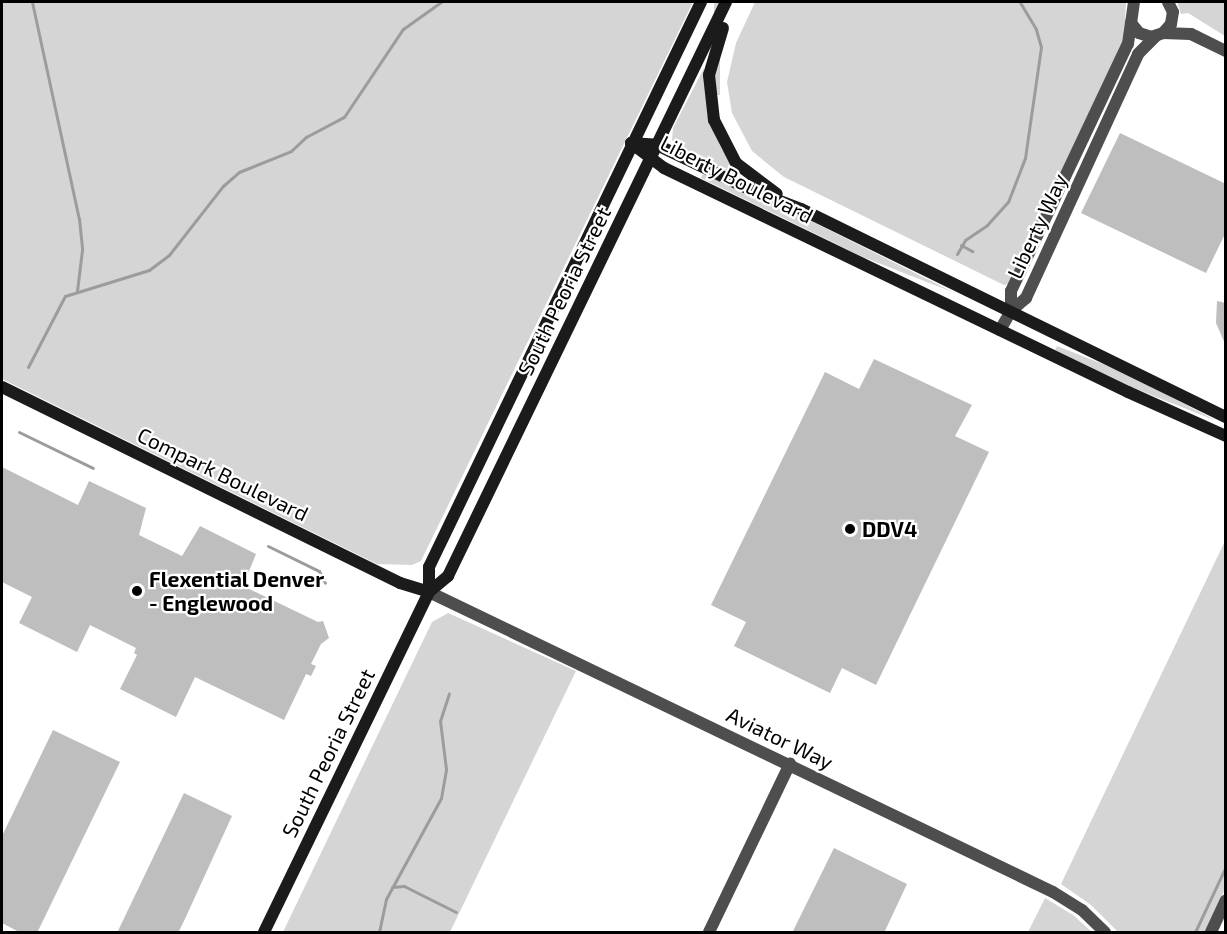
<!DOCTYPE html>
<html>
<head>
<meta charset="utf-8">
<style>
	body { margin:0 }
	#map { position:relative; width:1227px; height:934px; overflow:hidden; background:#fff; font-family:"Exo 2",sans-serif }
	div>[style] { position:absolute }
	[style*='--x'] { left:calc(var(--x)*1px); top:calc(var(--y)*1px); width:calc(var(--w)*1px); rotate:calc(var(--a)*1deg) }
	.green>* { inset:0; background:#d5d5d5; transform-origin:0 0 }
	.stream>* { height:3px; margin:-1.5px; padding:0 1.5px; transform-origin:1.5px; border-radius:1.5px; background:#9c9c9c }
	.building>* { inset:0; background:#bebebe }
	.street>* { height:12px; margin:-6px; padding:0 6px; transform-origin:6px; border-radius:6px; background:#4e4e4e }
	.secondary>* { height:12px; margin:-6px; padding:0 6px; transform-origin:6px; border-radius:6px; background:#1b1b1b }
	.dots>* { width:16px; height:16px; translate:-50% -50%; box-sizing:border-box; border:3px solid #fff; border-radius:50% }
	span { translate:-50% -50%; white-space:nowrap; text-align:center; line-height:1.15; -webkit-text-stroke:4.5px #fff; paint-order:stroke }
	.street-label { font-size:21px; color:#000 }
	.poi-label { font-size:21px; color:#000; font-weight:700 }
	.left { translate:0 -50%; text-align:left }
	.frame { position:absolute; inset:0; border:3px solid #000; pointer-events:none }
</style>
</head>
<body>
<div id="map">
	<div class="green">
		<i style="clip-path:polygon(2px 2px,693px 2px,421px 561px,412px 565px,377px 564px,2px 379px)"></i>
		<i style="left:714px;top:2px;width:6px;height:93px"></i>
		<i style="clip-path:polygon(755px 2px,1126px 2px,1124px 40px,1009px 284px,1004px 285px,784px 177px,752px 151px,732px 113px,727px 82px,736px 43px)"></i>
		<i style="clip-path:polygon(1177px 2px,1225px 2px,1225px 36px,1188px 13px,1181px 14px)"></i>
		<i style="clip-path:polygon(704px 68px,708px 118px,721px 148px,741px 178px,678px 148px,672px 140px,673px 128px)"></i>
		<i style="clip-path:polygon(703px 174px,797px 214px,955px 293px,863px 257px,701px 178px)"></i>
		<i style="clip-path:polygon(1057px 346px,1123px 372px,1217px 421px,1136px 389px,1055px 350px)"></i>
		<i style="clip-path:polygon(1225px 541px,1226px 887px,1205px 932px,1118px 932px,1091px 905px,1061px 884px)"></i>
		<i style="clip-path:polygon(448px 613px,576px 671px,450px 932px,283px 932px,432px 622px)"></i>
		<i style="clip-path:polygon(1045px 898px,1073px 915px,1092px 932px,1028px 932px)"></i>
	</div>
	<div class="stream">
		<i style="--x:32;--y:2;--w:222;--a:77.8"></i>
		<i style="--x:79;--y:219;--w:31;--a:84"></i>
		<i style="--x:82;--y:250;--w:41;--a:97"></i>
		<i style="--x:961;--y:245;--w:13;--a:29"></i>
		<i style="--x:957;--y:254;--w:16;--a:-60"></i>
		<i style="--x:965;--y:240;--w:27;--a:-34"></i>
		<i style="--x:987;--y:225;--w:31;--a:-48"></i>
		<i style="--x:1008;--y:202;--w:47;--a:-68.9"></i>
		<i style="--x:1025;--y:158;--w:112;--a:-81.8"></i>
		<i style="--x:1041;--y:47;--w:19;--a:-106"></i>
		<i style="--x:1036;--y:29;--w:31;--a:-121"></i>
		<i style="--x:28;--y:367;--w:80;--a:-62.5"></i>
		<i style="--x:65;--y:296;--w:88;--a:-17.2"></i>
		<i style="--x:149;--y:270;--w:25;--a:-37"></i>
		<i style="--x:169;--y:255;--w:88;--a:-52"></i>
		<i style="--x:223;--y:186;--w:21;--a:-41"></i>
		<i style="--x:239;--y:172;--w:56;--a:-22"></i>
		<i style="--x:291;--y:151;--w:21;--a:-43"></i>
		<i style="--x:306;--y:137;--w:43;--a:-27.8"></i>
		<i style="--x:344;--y:117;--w:106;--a:-56.2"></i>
		<i style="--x:403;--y:29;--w:47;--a:-35.4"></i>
		<i style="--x:19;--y:432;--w:82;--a:25.9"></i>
		<i style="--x:268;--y:546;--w:57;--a:26.1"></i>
		<i style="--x:319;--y:571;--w:13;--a:63"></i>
		<i style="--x:392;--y:887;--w:12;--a:-5"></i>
		<i style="--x:404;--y:886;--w:58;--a:26.6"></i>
		<i style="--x:379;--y:932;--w:34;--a:-78"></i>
		<i style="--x:386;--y:899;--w:115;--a:-61.4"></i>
		<i style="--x:441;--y:798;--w:29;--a:-80"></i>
		<i style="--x:446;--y:769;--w:48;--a:-97.1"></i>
		<i style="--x:440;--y:721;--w:29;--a:-72"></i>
		<i style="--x:1195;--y:932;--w:73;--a:-64.8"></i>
	</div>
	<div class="building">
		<i style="clip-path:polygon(1120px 133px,1226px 184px,1226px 232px,1206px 273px,1081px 213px)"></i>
		<i style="clip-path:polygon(1217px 301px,1226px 303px,1226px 346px,1216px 323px)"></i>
		<i style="clip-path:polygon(874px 359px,972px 405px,955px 436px,989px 452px,876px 685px,842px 668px,830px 693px,734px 646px,746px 622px,711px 605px,825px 372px,859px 389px)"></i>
		<i style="clip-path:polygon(2px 467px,78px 505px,89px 481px,146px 508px,139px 535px,182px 556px,200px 526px,256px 554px,243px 586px,318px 622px,323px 621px,329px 638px,321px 644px,311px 664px,316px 666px,311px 676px,306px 674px,284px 720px,195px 677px,176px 717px,120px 689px,137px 655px,134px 653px,136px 648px,90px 625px,77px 652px,19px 623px,32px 597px,2px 582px)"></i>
		<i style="clip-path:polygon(53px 730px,120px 762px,37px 933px,21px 933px,2px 923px,2px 836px)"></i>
		<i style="clip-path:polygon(184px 793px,232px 816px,184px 921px,178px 933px,117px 933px)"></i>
		<i style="clip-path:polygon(834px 848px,907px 884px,884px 933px,792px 933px)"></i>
	</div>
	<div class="street">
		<i style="--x:1134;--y:2;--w:21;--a:98"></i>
		<i style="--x:1131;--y:23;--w:13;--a:51"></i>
		<i style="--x:1139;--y:33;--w:13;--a:18"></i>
		<i style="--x:1151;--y:37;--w:13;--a:-18"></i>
		<i style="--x:1163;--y:33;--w:12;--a:-48"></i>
		<i style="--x:1171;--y:24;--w:12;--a:-81"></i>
		<i style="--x:1173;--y:12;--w:11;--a:-117"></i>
		<i style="--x:1163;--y:33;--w:28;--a:2"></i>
		<i style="--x:1191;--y:34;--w:39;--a:26"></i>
		<i style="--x:1011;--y:311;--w:20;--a:-90"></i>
		<i style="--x:1011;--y:291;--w:273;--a:-64.7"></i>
		<i style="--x:1128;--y:44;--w:21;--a:-82"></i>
		<i style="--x:1000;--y:330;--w:22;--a:-60"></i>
		<i style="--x:1011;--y:311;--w:20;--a:-41"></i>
		<i style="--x:1026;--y:298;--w:268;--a:-65.3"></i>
		<i style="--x:1138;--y:54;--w:25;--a:-45"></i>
		<i style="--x:429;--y:592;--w:692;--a:25.68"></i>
		<i style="--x:1053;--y:892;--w:34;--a:32"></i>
		<i style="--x:1082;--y:910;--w:32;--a:44"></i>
		<i style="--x:709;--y:932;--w:187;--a:-64.3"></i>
		<i style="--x:1211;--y:932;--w:35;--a:-65"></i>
	</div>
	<div class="secondary">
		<i style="--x:723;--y:28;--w:49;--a:106.6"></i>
		<i style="--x:709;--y:75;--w:45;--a:83.7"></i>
		<i style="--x:714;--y:120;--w:48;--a:62.9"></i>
		<i style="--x:736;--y:163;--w:51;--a:37.1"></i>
		<i style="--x:631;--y:143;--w:41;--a:37.1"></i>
		<i style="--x:664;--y:168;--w:515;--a:25.77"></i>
		<i style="--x:1128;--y:392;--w:107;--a:24.2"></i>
		<i style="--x:631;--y:143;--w:26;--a:4"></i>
		<i style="--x:657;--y:145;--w:104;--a:25.6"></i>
		<i style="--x:751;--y:190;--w:53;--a:20.8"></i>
		<i style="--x:801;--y:209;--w:473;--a:26.1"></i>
		<i style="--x:2;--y:387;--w:444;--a:26.2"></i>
		<i style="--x:400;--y:583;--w:30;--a:17"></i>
		<i style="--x:429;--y:592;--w:25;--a:-90"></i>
		<i style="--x:429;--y:567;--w:627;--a:-64.29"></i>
		<i style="--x:264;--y:932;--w:378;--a:-64.1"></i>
		<i style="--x:429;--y:592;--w:25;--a:-40"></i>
		<i style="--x:448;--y:576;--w:638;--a:-64.16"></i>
	</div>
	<div class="dots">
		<i style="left:850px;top:529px;background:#000"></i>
		<i style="left:137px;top:591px;background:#000"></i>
	</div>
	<div class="street-label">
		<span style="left:737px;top:179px;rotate:27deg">Liberty Boulevard</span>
		<span style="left:1037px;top:226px;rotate:-65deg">Liberty Way</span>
		<span style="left:564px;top:291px;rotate:-64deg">South Peoria Street</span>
		<span style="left:223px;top:474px;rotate:26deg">Compark Boulevard</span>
		<span style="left:780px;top:738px;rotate:26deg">Aviator Way</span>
		<span style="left:328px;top:753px;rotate:-64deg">South Peoria Street</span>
	</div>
	<div class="poi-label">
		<span class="left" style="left:862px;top:529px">DDV4</span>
		<span class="left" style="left:149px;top:591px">Flexential Denver<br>- Englewood</span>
	</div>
	<div class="frame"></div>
</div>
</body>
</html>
